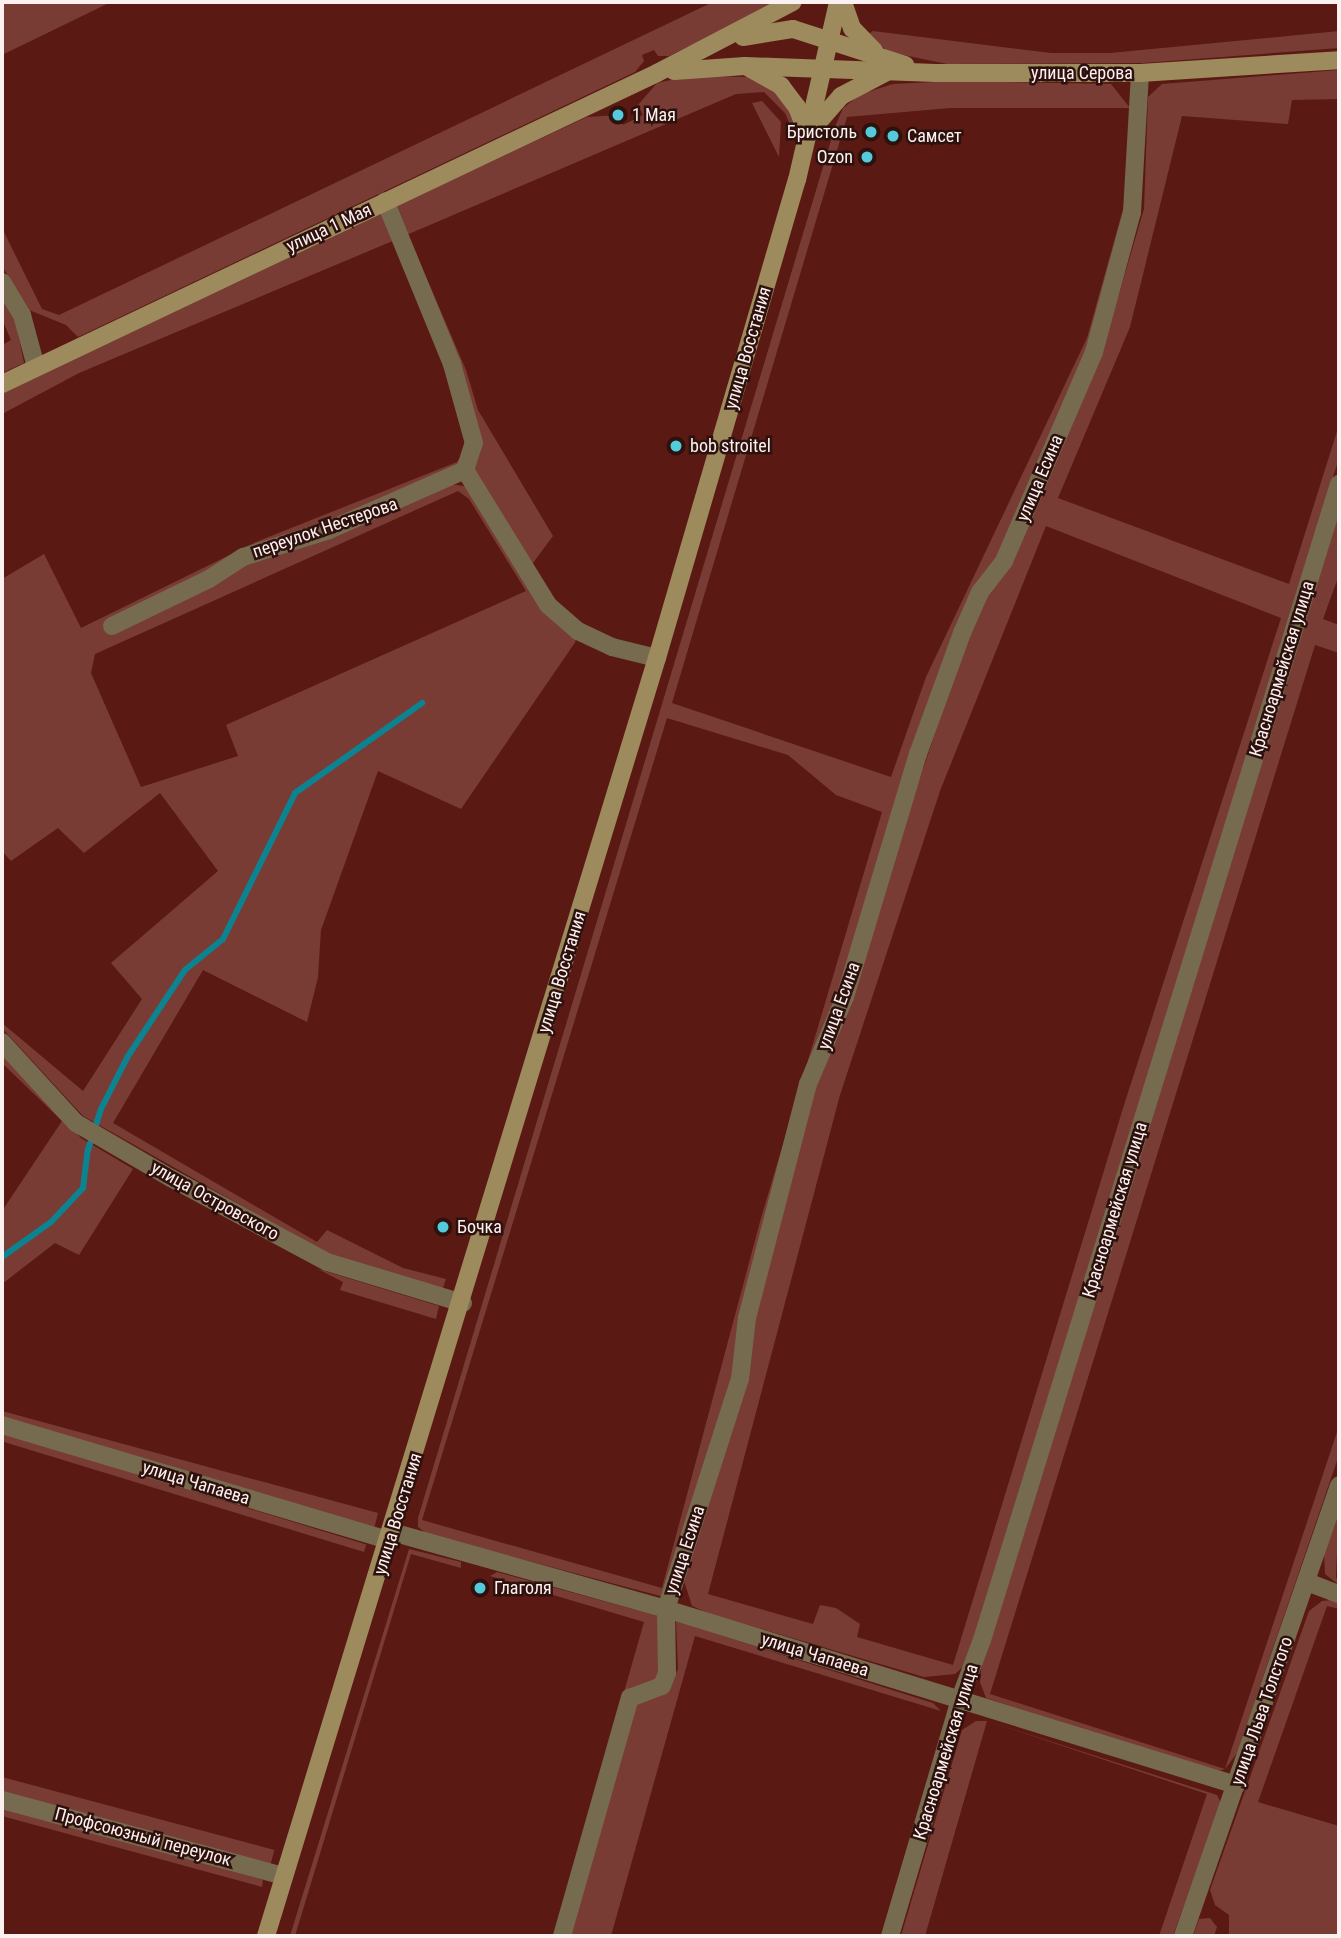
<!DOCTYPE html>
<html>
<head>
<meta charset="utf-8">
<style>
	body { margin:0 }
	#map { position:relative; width:1341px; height:1938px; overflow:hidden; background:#5b1914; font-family:"Roboto Condensed",sans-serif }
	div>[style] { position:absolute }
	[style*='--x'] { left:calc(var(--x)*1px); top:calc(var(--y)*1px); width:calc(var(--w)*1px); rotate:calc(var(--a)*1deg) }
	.green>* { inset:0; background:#783c35; transform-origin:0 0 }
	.stream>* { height:6px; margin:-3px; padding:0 3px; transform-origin:3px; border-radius:3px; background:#0c8391 }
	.street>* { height:18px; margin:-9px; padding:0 9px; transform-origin:9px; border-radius:9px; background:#776b4f }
	.secondary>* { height:18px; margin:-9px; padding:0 9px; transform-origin:9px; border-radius:9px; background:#9d8a5d }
	.dots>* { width:19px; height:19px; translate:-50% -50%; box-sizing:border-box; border:4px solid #2e110d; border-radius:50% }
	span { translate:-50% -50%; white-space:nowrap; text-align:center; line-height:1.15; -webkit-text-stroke:5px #2e110d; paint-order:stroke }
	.street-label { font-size:18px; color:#faf1f0 }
	.poi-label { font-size:18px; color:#faf1f0 }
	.left { translate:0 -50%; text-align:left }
	.right { translate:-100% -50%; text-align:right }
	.frame { position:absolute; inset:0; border:4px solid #faf1f0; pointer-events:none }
</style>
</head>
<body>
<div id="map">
	<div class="green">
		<i style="clip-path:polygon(2px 2px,111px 2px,2px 55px)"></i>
		<i style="clip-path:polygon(713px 2px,780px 2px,669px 56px,658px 56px,654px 50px,642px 55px,644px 61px,635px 72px,78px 337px,66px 325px,29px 310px,2px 266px,2px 228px,42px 309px,59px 315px)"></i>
		<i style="clip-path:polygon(873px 31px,1051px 53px,1110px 53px,1339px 31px,1339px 48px,1143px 63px,947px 64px,889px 52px,867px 35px)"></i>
		<i style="clip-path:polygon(evenodd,1339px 70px,1339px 99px,1292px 100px,1288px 124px,1182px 116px,1130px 327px,1058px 498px,1289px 584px,1339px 425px,1339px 458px,967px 1663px,955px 1674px,924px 1677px,708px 1613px,692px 1606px,684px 1581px,747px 1381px,755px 1320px,816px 1085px,967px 639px,986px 595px,1011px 566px,1101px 355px,1144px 209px,1148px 97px,1162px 84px,1339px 70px,1046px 526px,1281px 618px,1124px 1105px,953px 1665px,857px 1637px,860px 1624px,836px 1608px,820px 1605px,813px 1624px,708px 1594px,840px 1095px,940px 791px,1046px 526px)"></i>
		<i style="clip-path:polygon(689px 76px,754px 77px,779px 93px,796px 123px,794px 134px,785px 113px,764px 92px,736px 94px,404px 236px,394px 207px,587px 117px,618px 115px,623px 125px,643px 115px,638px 105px,657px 83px)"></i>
		<i style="clip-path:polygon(evenodd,954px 81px,1111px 84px,1130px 108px,950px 108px,847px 117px,672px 703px,891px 777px,926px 677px,1087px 338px,1127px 195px,1090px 349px,897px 802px,733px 1377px,664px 1597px,427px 1534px,418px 1527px,418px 1518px,835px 127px,843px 108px,861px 94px,893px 84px,954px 81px,667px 718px,788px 755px,836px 795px,882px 812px,761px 1218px,662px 1588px,422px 1520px,667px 718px)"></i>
		<i style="clip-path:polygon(762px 101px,781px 122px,779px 157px,752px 103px)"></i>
		<i style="clip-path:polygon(383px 213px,395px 240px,79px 373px,2px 414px,2px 394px)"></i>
		<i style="clip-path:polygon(412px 244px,466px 370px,478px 410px,553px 536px,530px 567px,472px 470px)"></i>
		<i style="clip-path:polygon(2px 297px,15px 319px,24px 363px,2px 373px,2px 345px,11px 340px,2px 319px)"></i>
		<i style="clip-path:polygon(evenodd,469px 444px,461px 467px,244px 562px,450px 484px,464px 486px,473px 493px,544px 611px,576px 641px,461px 809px,378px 771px,321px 930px,318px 977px,307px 1022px,203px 970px,113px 1123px,317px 1242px,327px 1230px,403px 1268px,446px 1279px,442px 1291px,327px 1254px,83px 1116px,2px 1028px,2px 1023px,83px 1091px,142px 999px,111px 963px,218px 871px,160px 793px,84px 853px,58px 828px,11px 861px,2px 851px,2px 579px,44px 554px,81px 628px,256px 542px,457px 462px,469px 444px,458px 491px,469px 499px,526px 591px,226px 725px,238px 756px,141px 787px,91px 673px,95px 654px,458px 491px)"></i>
		<i style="clip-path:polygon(1339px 513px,1339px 575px,1323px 619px,1339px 625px,1339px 653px,1315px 645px,990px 1694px,1225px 1769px,1339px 1426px,1339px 1455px,1237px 1753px,1225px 1769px,1215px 1772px,986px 1698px,980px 1682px,982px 1662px)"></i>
		<i style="clip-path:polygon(2px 1053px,81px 1138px,133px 1169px,79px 1255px,55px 1243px,2px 1284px,2px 1211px,62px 1121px,2px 1063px)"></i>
		<i style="clip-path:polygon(318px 1269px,439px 1306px,436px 1319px,340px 1290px,343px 1282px)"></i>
		<i style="clip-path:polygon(2px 1411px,378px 1513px,374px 1529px,2px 1419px)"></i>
		<i style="left:2px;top:1433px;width:381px;height:8px;rotate:17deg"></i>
		<i style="clip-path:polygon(1339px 1509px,1336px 1577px,1339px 1585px,1325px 1574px,1324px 1554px)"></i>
		<i style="clip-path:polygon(409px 1549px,461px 1562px,461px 1568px,411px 1554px,295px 1936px,290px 1936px)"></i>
		<i style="clip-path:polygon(497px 1572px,658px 1616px,662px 1669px,656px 1681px,624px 1692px,644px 1622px,490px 1576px)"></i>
		<i style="clip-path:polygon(1332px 1600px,1339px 1603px,1339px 1609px,1327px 1606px,1258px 1802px,1339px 1826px,1338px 1936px,1229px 1936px,1229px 1915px,1215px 1905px,1210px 1890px,1309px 1611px,1322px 1601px)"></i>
		<i style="clip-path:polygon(676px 1621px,933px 1703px,941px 1711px,695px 1636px,611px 1936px,568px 1936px,636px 1704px,669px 1691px,678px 1669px)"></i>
		<i style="clip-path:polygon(976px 1721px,987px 1721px,1217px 1795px,1221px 1803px,1173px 1936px,1159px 1936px,1207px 1794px,987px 1721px,925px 1936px,901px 1936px,962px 1730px)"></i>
		<i style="left:2px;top:1777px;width:282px;height:16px;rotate:15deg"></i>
		<i style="clip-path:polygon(2px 1807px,189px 1856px,263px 1880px,262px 1887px,2px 1816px)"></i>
		<i style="clip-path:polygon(1210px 1918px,1217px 1927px,1214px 1936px,1193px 1936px,1199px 1919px)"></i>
	</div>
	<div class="stream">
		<i style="--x:2;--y:1257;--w:60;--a:-35.5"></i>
		<i style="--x:51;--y:1222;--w:47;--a:-46.7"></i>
		<i style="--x:83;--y:1188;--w:38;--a:-83"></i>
		<i style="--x:88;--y:1150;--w:43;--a:-72.4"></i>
		<i style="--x:101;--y:1109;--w:59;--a:-63"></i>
		<i style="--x:128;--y:1056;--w:103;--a:-56.5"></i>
		<i style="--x:185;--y:970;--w:49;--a:-39.2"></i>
		<i style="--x:223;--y:939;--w:163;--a:-63.7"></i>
		<i style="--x:295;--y:793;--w:156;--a:-35.3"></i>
	</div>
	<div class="street">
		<i style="--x:2;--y:282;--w:39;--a:59"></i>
		<i style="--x:22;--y:315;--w:54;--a:74.9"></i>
		<i style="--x:465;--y:470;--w:158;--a:58.4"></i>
		<i style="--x:548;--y:605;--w:40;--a:41"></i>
		<i style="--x:578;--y:631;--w:38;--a:25"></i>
		<i style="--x:612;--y:647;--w:46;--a:13.7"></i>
		<i style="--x:112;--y:626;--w:108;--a:-25.9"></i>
		<i style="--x:209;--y:579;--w:40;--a:-32.9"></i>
		<i style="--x:243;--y:557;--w:90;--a:-17.4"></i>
		<i style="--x:329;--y:530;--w:149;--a:-23.8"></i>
		<i style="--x:465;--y:470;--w:28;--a:-72"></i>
		<i style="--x:474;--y:443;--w:82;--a:-105.6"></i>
		<i style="--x:452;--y:364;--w:176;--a:-112.3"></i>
		<i style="--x:2;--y:1042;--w:110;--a:47.6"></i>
		<i style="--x:76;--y:1123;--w:110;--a:30.1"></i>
		<i style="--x:171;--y:1178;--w:177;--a:28.3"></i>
		<i style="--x:327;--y:1262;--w:142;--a:16.8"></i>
		<i style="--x:2;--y:1425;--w:405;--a:16.6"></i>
		<i style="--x:392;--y:1532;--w:285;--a:15.7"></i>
		<i style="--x:666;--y:1609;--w:597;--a:17.16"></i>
		<i style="--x:1307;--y:1582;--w:34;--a:21"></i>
		<i style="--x:2;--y:1800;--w:292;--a:15.1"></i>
		<i style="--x:562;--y:1936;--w:248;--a:-74.1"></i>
		<i style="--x:630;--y:1698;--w:34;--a:-21"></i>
		<i style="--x:662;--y:1686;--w:14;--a:-69"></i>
		<i style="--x:667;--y:1673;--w:64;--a:-90.9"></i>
		<i style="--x:666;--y:1609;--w:242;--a:-72.2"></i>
		<i style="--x:740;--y:1379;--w:61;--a:-83.5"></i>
		<i style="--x:747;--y:1318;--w:242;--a:-75.4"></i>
		<i style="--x:808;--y:1084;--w:95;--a:-67"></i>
		<i style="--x:845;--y:997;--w:254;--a:-73.3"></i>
		<i style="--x:918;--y:754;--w:129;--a:-70"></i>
		<i style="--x:962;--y:633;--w:45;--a:-66.3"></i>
		<i style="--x:980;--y:592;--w:39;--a:-52"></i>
		<i style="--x:1004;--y:561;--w:228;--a:-66.7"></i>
		<i style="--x:1094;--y:352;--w:145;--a:-74.8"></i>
		<i style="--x:1132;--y:212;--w:139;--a:-86.7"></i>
		<i style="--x:890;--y:1936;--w:247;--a:-73.5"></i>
		<i style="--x:960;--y:1699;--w:63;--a:-69.6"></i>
		<i style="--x:982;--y:1640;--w:1210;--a:-72.84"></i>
		<i style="--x:1183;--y:1936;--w:477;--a:-70.9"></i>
	</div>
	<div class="secondary">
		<i style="--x:843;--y:2;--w:28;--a:71"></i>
		<i style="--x:852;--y:28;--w:32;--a:46"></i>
		<i style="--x:743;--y:37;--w:51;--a:-9.1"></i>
		<i style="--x:793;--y:29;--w:118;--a:17.8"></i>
		<i style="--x:749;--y:68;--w:37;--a:29"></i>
		<i style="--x:781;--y:86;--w:26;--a:53"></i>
		<i style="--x:797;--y:107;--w:31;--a:69"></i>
		<i style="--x:674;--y:71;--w:71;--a:-4"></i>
		<i style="--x:745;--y:66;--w:191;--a:2.1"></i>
		<i style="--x:936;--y:73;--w:204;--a:0"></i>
		<i style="--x:1140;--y:73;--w:199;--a:-3.7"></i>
		<i style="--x:814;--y:127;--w:41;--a:-48.9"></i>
		<i style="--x:841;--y:96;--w:50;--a:-27.6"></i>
		<i style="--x:2;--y:384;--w:725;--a:-25.4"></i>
		<i style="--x:657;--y:73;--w:153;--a:-27.6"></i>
		<i style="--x:266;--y:1936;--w:1336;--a:-72.99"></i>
		<i style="--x:657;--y:658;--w:498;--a:-73.7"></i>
		<i style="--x:797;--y:180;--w:183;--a:-77"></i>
	</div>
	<div class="dots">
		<i style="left:618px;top:115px;background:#53cbdc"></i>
		<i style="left:871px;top:132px;background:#53cbdc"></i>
		<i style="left:893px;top:136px;background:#53cbdc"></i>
		<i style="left:867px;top:157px;background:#53cbdc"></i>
		<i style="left:676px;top:446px;background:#53cbdc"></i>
		<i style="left:443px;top:1227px;background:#53cbdc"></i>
		<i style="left:480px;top:1588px;background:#53cbdc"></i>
	</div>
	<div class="street-label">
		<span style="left:1082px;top:73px">улица Серова</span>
		<span style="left:329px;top:228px;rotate:-25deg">улица 1 Мая</span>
		<span style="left:748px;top:348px;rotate:-74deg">улица Восстания</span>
		<span style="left:1040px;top:478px;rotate:-67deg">улица Есина</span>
		<span style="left:325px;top:528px;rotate:-19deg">переулок Нестерова</span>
		<span style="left:1282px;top:669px;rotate:-73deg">Красноармейская улица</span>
		<span style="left:562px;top:972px;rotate:-73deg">улица Восстания</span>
		<span style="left:839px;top:1006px;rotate:-70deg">улица Есина</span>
		<span style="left:215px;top:1201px;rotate:29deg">улица Островского</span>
		<span style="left:1115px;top:1210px;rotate:-73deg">Красноармейская улица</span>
		<span style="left:196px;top:1483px;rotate:17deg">улица Чапаева</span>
		<span style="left:398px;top:1514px;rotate:-73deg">улица Восстания</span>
		<span style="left:685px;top:1550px;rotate:-72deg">улица Есина</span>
		<span style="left:815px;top:1655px;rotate:17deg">улица Чапаева</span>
		<span style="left:1262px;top:1711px;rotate:-71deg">улица Льва Толстого</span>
		<span style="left:946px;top:1752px;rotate:-73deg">Красноармейская улица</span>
		<span style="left:143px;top:1837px;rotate:15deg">Профсоюзный переулок</span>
	</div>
	<div class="poi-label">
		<span class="left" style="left:632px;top:115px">1 Мая</span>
		<span class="right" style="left:857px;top:132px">Бристоль</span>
		<span class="left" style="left:907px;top:136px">Самсет</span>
		<span class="right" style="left:853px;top:157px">Ozon</span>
		<span class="left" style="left:690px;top:446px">bob stroitel</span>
		<span class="left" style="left:457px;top:1227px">Бочка</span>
		<span class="left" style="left:494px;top:1588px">Глаголя</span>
	</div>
	<div class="frame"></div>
</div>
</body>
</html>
